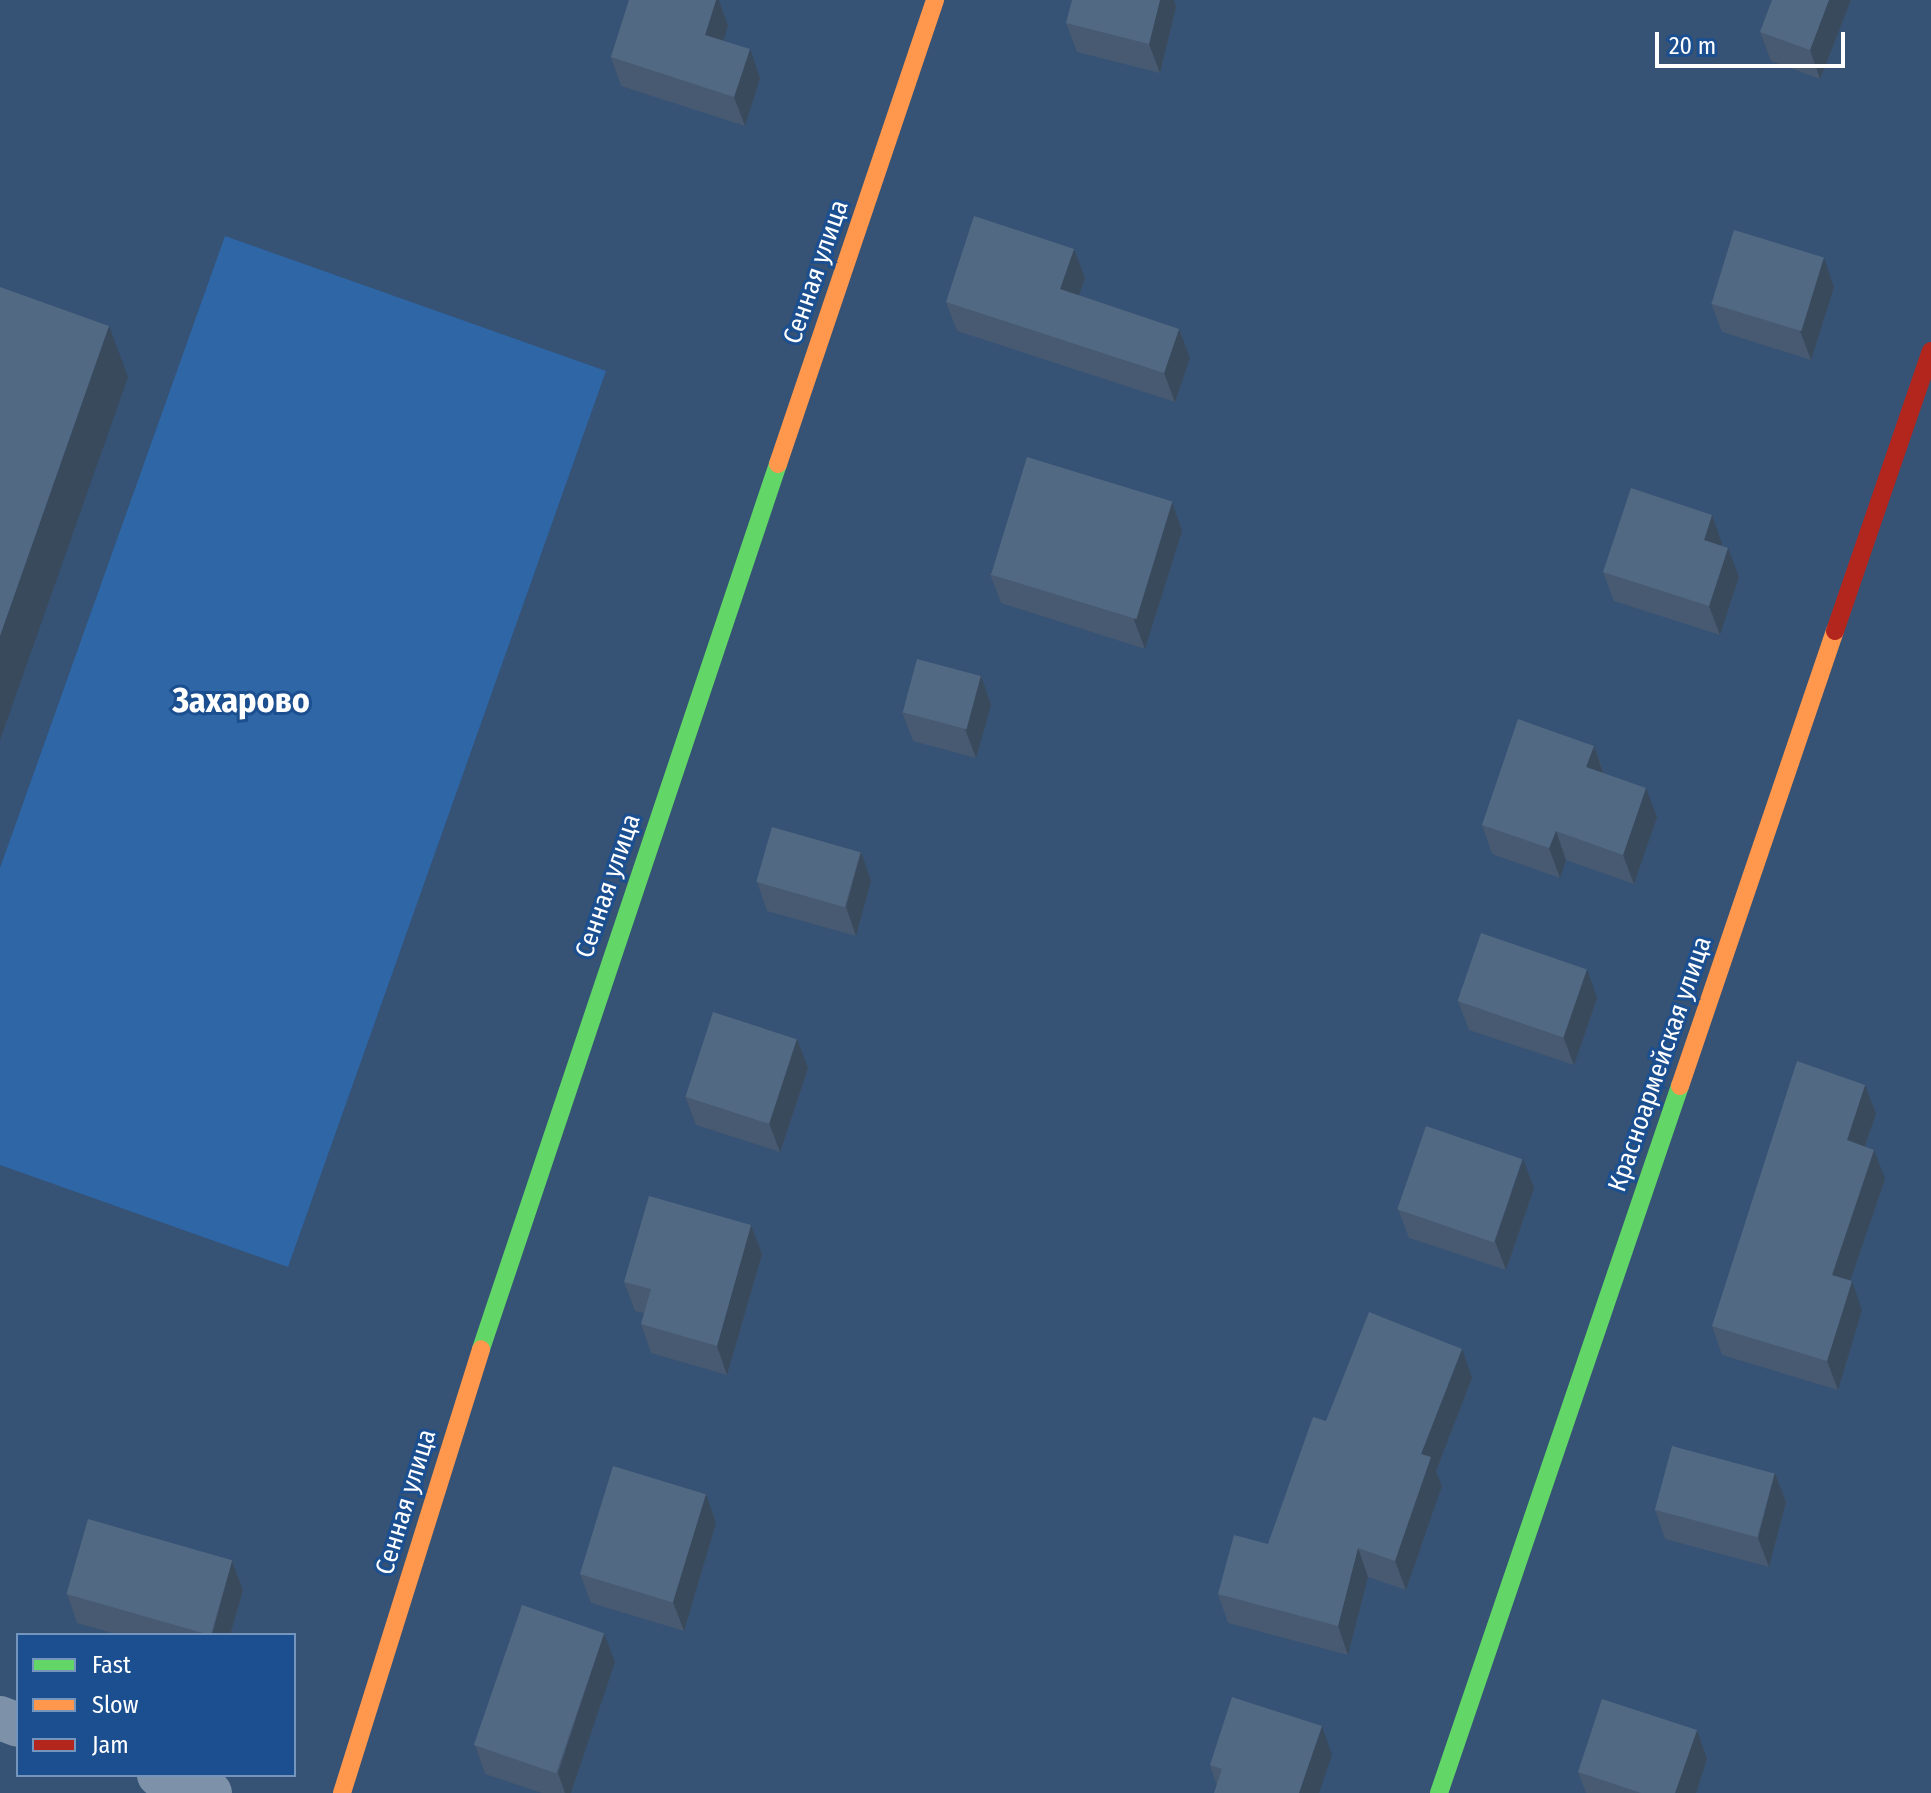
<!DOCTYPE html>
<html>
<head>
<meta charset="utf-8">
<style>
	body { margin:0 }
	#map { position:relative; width:1931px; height:1793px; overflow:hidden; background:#365274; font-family:"Fira Sans Condensed",sans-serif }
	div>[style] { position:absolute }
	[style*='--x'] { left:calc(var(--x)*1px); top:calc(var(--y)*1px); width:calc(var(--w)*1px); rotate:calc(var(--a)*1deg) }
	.green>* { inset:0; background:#2f66a5 }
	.street>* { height:44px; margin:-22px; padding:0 22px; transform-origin:22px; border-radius:22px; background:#7d92a8 }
	.fast>* { height:18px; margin:-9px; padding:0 9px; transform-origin:9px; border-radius:9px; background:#63d668 }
	.slow>* { height:18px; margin:-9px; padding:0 9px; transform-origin:9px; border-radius:9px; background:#ff974d }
	.jam>* { height:18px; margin:-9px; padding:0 9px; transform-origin:9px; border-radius:9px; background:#b3261e }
	.wall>* { inset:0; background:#475a72 }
	.shaded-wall>* { inset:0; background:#394a5c }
	.building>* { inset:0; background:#526984; transform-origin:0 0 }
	span { translate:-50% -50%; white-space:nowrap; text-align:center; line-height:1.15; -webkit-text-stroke:6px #1b4f8f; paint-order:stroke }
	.street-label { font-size:26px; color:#fff }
	.district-label { font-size:34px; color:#fff; font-weight:700 }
	.legend { position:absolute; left:16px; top:1633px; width:280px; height:144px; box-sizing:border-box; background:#1b4f8f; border:2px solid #7695bc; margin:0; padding:10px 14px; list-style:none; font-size:24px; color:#fff }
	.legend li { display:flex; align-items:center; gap:16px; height:40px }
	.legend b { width:40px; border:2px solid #7695bc }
	.scale { position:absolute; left:1655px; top:32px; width:190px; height:36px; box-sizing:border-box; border:4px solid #fff; border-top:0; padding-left:10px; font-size:24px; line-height:28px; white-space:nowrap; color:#fff; -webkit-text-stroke:6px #1b4f8f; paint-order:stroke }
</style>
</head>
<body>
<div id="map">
	<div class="green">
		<i style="clip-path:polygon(225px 236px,606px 371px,288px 1267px,0 1165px,0 868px)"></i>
	</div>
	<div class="street">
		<i style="--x:0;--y:1718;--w:19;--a:21"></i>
		<i style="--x:159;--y:1775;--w:54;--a:19.4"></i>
	</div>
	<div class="fast">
		<i style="--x:481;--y:1349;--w:934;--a:-71.45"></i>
		<i style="--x:1439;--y:1793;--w:747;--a:-71.18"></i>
	</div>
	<div class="slow">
		<i style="--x:778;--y:464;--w:490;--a:-71.3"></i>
		<i style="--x:1680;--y:1086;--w:481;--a:-71.2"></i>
		<i style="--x:342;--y:1793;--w:465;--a:-72.6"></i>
	</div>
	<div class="jam">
		<i style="--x:1835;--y:631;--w:296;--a:-71.1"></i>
	</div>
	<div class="wall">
		<i style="clip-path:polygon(629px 0,719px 0,728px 26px,723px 40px,760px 78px,745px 126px,621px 86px,611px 57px)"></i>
		<i style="clip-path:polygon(1851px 0,1820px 79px,1771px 61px,1760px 32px)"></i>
		<i style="clip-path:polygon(1176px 7px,1160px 73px,1077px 52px,1066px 23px)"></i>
		<i style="clip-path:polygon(1074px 249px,1085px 278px,1079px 295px,1179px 329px,1190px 358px,1175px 402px,957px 331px,946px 302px)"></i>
		<i style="clip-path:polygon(1834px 287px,1811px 360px,1722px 332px,1711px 303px)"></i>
		<i style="clip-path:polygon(1172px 502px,1182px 531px,1145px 649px,1001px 603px,990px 574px)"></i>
		<i style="clip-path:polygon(1712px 515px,1722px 546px,1739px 577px,1720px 635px,1614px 601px,1603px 572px)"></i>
		<i style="clip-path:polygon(981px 676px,991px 705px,976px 758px,913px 741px,902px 712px)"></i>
		<i style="clip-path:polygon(1594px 746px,1604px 773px,1657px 817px,1634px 884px,1566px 860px,1560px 878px,1492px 854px,1482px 825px)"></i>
		<i style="clip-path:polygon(861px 852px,871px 881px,856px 936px,767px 911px,757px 882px)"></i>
		<i style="clip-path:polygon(1597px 998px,1574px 1065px,1469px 1030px,1458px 1001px)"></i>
		<i style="clip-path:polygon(797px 1039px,808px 1068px,780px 1152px,696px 1125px,685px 1096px)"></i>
		<i style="clip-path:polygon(1865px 1085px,1876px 1114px,1865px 1146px,1885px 1179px,1850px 1281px,1862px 1310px,1838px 1390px,1722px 1355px,1712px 1326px)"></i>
		<i style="clip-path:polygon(1534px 1188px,1506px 1270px,1409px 1238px,1398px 1209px)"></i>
		<i style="clip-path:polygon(751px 1225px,762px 1254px,727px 1375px,651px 1353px,641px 1324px,644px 1313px,635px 1311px,624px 1282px)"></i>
		<i style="clip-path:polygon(1472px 1378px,1436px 1471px,1442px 1486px,1406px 1590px,1368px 1577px,1348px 1655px,1228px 1623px,1218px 1594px,1268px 1544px,1326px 1421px)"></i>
		<i style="clip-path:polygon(1775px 1473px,1786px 1502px,1769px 1567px,1665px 1539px,1655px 1510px)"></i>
		<i style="clip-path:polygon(706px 1494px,716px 1523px,684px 1631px,591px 1603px,580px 1574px)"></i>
		<i style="clip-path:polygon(232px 1561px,243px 1590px,230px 1635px,119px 1635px,77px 1623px,67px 1594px)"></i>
		<i style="clip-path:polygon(604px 1633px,615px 1662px,571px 1793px,542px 1793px,485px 1774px,475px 1745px)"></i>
		<i style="clip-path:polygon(1697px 1730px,1707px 1759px,1696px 1793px,1586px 1793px,1578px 1772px)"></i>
		<i style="clip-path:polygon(1332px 1755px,1217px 1786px,1210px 1765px)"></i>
	</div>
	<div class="shaded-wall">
		<i style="clip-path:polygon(716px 0,719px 0,728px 26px,716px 64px,705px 35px)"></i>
		<i style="clip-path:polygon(1160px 0,1174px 0,1176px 7px,1160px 73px,1149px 44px)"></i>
		<i style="clip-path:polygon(1829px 0,1851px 0,1820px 79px,1810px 50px)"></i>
		<i style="clip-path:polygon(750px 49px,760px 78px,745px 126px,734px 97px)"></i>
		<i style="clip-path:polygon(1074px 249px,1085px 278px,1071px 318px,1060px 289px)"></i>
		<i style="clip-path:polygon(1824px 258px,1834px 287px,1811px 360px,1800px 331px)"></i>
		<i style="clip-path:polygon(109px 326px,128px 377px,0 740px,0 636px)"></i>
		<i style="clip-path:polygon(1179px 329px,1190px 358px,1175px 402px,1164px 373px)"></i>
		<i style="clip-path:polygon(1172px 502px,1182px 531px,1145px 649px,1134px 620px)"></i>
		<i style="clip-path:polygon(1712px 515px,1722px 544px,1715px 569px,1704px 540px)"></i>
		<i style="clip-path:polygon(1728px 548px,1739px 577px,1720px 635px,1709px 606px)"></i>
		<i style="clip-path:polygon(981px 676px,991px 705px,976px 758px,965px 729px)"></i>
		<i style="clip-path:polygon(1594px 746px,1604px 775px,1586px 767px)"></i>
		<i style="clip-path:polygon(1646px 788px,1657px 817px,1634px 884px,1623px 855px)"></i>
		<i style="clip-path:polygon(1556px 831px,1566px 860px,1560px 878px,1549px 848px)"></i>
		<i style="clip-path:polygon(861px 852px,871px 881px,856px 936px,846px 907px)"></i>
		<i style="clip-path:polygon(1587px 969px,1597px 998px,1574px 1065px,1563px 1036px)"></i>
		<i style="clip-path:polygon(797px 1039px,808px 1068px,780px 1152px,769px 1123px)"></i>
		<i style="clip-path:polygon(1865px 1085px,1876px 1114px,1857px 1169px,1847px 1140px)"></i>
		<i style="clip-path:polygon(1874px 1150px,1885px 1179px,1842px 1305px,1832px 1275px)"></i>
		<i style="clip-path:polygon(1523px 1159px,1534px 1188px,1506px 1270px,1495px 1241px)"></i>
		<i style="clip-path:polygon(751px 1225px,762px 1254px,727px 1375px,717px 1346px)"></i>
		<i style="clip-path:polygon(1852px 1281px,1862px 1310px,1838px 1390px,1827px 1361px)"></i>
		<i style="clip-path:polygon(1462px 1349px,1472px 1378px,1436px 1471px,1442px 1486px,1406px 1590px,1395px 1561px,1421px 1454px)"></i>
		<i style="clip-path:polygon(1775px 1473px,1786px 1502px,1769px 1567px,1758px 1538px)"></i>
		<i style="clip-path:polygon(706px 1494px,716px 1523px,684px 1631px,673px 1602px)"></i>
		<i style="clip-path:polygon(1358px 1548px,1368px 1577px,1348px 1655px,1338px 1626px)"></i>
		<i style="clip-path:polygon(232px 1561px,243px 1590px,230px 1635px,212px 1635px)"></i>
		<i style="clip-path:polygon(604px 1633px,615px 1662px,571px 1793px,565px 1793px,558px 1773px)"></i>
		<i style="clip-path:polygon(1322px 1726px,1332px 1755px,1319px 1793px,1299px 1793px)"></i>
		<i style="clip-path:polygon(1697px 1730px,1707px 1759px,1696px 1793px,1675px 1793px)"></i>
	</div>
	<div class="building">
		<i style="clip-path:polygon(629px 0,716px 0,705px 35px,750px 49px,734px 97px,611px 57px)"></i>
		<i style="clip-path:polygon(1072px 0,1160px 0,1149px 44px,1066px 23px)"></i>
		<i style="clip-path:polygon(1772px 0,1829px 0,1810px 50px,1760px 32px)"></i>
		<i style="clip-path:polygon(974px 216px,1074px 249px,1060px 289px,1179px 329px,1164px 373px,946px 302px)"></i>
		<i style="left:1734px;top:230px;width:94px;height:77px;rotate:17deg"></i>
		<i style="clip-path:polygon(0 287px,109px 326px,0 636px)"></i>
		<i style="left:1027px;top:457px;width:152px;height:123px;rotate:17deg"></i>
		<i style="clip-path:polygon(1631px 488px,1712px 515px,1704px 540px,1728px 548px,1709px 606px,1603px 572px)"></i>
		<i style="left:917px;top:659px;width:66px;height:55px;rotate:15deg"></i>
		<i style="clip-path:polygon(1518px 719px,1594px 746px,1586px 767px,1646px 788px,1623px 855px,1556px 831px,1549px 848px,1482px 825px)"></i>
		<i style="left:772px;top:827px;width:92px;height:57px;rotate:16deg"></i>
		<i style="left:1481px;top:933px;width:112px;height:72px;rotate:19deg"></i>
		<i style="left:713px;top:1012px;width:88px;height:89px;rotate:18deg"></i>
		<i style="clip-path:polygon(1797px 1061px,1865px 1085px,1847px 1140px,1874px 1150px,1832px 1275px,1852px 1281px,1827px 1361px,1712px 1326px)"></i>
		<i style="left:1426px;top:1126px;width:102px;height:88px;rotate:19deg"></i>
		<i style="clip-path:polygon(649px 1196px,751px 1225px,717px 1346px,641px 1324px,651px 1289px,624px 1282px)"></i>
		<i style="clip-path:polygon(1369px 1312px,1462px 1349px,1421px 1454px,1431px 1457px,1395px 1561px,1358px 1548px,1338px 1626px,1218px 1594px,1234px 1535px,1268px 1544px,1313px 1417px,1326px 1421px)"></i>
		<i style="left:1672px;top:1446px;width:106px;height:66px;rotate:15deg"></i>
		<i style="left:613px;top:1466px;width:97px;height:113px;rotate:17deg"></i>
		<i style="left:88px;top:1519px;width:150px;height:78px;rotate:16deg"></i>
		<i style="left:522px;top:1605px;width:87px;height:148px;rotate:19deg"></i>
		<i style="clip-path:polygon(1232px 1697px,1322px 1726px,1299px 1793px,1214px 1793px,1222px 1769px,1210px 1765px)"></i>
		<i style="clip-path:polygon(1602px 1699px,1697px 1730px,1675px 1793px,1641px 1793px,1578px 1772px)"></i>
	</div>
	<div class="street-label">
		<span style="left:816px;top:272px;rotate:-71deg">Сенная улица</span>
		<span style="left:608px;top:886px;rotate:-71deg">Сенная улица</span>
		<span style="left:1660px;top:1064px;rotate:-71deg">Красноармейская улица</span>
		<span style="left:406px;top:1502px;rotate:-73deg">Сенная улица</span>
	</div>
	<div class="district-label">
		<span style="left:241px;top:701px">Захарово</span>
	</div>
	<ul class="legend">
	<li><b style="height:10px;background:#63d668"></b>Fast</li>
	<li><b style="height:10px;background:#ff974d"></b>Slow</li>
	<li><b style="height:10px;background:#b3261e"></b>Jam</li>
	</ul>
	<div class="scale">20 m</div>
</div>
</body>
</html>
